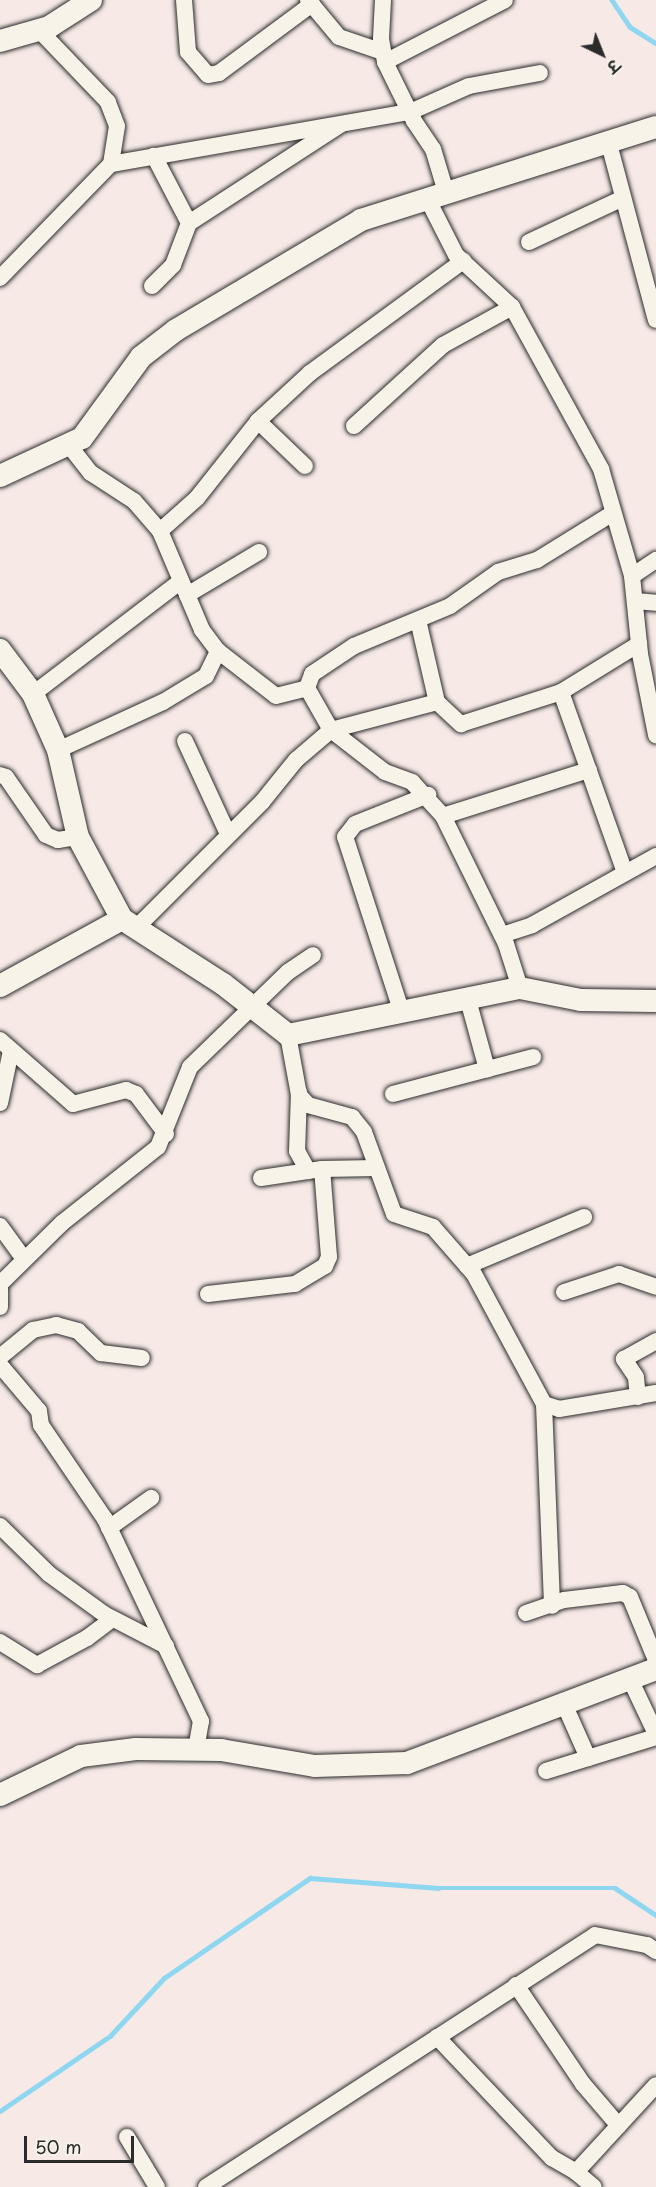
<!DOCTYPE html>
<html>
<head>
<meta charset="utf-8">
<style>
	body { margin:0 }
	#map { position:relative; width:656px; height:2187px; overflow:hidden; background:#f6e9e6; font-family:"Playpen Sans","Playpen Sans Deva",sans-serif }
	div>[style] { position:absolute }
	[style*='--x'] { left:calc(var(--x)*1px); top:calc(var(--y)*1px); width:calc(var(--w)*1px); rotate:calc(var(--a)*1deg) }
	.stream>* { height:4.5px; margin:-2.25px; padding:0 2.25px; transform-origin:2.25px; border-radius:2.25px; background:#8fd7f0 }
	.roads { filter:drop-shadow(0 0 2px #2b2b2b) drop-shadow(0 0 2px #2b2b2b) }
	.street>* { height:16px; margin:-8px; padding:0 8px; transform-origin:8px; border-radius:8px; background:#f7f3e8 }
	.secondary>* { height:22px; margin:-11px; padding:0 11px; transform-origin:11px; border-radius:11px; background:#f7f3e8 }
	span { translate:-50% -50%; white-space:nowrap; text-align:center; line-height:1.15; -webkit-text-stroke:6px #f7f3e8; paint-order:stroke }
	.north { position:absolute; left:572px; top:24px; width:60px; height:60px; -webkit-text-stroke:4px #f7f3e8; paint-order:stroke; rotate:137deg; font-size:16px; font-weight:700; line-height:24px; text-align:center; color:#2b2b2b }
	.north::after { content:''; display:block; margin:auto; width:21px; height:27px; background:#2b2b2b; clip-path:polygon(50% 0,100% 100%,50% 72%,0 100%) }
	.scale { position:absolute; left:24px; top:2136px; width:110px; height:27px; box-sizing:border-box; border:3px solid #2b2b2b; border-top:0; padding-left:8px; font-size:18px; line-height:21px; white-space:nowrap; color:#2b2b2b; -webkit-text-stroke:4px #f7f3e8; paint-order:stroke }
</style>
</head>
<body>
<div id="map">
	<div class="stream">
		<i style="--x:612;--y:0;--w:32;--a:56"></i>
		<i style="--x:630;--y:27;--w:31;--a:32"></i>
		<i style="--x:0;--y:2111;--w:133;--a:-34.3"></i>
		<i style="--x:110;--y:2036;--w:79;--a:-47"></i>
		<i style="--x:164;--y:1978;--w:177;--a:-34.4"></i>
		<i style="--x:310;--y:1878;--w:129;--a:4.4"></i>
		<i style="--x:439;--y:1888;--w:176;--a:0"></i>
		<i style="--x:615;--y:1888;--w:49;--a:33.4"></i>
	</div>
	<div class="roads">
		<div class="street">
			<i style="--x:184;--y:0;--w:52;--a:85.6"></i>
			<i style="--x:188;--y:52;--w:30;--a:49"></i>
			<i style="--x:208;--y:75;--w:11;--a:-10"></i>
			<i style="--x:219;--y:73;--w:116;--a:-36.6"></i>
			<i style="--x:308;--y:0;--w:48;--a:50"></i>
			<i style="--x:339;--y:37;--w:46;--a:18.8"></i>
			<i style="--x:383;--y:0;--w:39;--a:93"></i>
			<i style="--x:381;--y:39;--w:23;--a:80"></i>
			<i style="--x:385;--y:62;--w:66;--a:63.8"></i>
			<i style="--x:414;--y:121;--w:34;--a:56"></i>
			<i style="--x:433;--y:149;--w:45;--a:73.2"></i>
			<i style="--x:385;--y:62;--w:135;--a:-27.3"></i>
			<i style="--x:608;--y:140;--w:186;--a:75.1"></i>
			<i style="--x:111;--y:164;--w:303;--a:-9.9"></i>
			<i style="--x:410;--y:112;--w:64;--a:-23.8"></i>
			<i style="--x:469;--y:86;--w:72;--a:-10.4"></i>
			<i style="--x:427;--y:198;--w:64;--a:63"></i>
			<i style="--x:456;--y:255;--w:76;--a:42.9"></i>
			<i style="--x:512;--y:307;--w:185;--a:61.2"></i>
			<i style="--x:601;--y:469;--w:111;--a:73.8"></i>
			<i style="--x:632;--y:576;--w:78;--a:84.1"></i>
			<i style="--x:640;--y:654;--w:83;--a:78.8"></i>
			<i style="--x:189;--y:223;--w:180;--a:-33"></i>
			<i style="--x:529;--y:242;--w:104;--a:-25.1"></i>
			<i style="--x:0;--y:278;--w:159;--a:-45.8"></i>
			<i style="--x:111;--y:164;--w:38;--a:-81"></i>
			<i style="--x:117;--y:126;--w:26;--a:-111"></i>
			<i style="--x:108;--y:102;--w:100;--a:-133.8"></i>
			<i style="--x:152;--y:286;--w:30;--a:-45"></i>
			<i style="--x:173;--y:265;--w:45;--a:-69.1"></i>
			<i style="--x:189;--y:223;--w:76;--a:-117.6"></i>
			<i style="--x:258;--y:421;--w:65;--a:43.8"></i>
			<i style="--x:354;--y:426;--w:120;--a:-42.3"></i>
			<i style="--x:443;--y:345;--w:79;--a:-28.8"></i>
			<i style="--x:68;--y:444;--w:37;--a:52"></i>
			<i style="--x:91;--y:473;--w:51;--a:33.1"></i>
			<i style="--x:134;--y:501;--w:40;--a:49"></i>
			<i style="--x:160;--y:531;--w:108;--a:67"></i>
			<i style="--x:202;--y:630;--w:26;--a:53"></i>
			<i style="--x:218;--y:651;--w:73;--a:37.8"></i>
			<i style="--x:276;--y:696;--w:32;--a:-14"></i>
			<i style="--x:160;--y:531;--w:50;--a:-41.7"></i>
			<i style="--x:197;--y:498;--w:98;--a:-51.6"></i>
			<i style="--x:258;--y:421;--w:71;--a:-42.7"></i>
			<i style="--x:310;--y:373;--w:190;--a:-36.2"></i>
			<i style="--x:632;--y:576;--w:29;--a:-34"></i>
			<i style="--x:187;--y:595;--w:84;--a:-30.8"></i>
			<i style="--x:635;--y:601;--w:21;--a:5"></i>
			<i style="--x:418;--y:620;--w:84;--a:77"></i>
			<i style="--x:437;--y:702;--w:33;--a:43"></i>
			<i style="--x:461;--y:724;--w:105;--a:-17.7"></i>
			<i style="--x:561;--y:692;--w:92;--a:-31.6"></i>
			<i style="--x:561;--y:692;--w:189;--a:70.5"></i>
			<i style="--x:33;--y:694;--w:186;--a:-37.4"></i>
			<i style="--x:331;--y:730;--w:68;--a:37.9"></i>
			<i style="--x:385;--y:772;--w:29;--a:20"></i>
			<i style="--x:412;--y:782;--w:46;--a:47.6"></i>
			<i style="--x:443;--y:816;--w:143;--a:63.8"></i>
			<i style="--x:506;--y:944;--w:46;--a:72.3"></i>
			<i style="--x:331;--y:730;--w:110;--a:-14.8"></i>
			<i style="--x:185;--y:741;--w:102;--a:65.2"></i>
			<i style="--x:58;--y:750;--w:115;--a:-24.6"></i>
			<i style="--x:163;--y:702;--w:50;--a:-31.2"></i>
			<i style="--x:206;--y:676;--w:28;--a:-64"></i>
			<i style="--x:0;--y:775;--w:6;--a:18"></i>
			<i style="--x:6;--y:777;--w:70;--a:55.4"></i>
			<i style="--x:46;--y:835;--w:13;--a:23"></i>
			<i style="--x:58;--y:840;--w:20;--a:-9"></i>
			<i style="--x:443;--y:816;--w:153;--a:-17.5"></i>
			<i style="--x:135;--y:929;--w:180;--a:-45"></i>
			<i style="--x:262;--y:802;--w:54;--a:-51"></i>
			<i style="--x:296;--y:760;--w:46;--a:-40.6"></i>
			<i style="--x:331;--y:730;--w:48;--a:-119.7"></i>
			<i style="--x:307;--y:688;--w:15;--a:-70"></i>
			<i style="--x:312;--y:674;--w:50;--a:-33.7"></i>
			<i style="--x:354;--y:646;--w:104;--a:-22.6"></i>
			<i style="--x:450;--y:606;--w:59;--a:-35.3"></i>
			<i style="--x:498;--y:572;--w:41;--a:-17.1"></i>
			<i style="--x:537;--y:560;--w:89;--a:-31.7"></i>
			<i style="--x:502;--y:935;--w:32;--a:-18"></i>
			<i style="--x:532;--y:925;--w:142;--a:-29.1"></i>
			<i style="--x:467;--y:996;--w:76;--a:74.7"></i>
			<i style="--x:402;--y:1013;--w:185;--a:-107.9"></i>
			<i style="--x:345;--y:837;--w:16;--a:-52"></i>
			<i style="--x:355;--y:824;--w:79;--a:-21.7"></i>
			<i style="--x:288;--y:1035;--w:61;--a:79.6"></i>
			<i style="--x:299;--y:1095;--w:13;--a:48"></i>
			<i style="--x:308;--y:1105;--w:46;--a:15.3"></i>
			<i style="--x:352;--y:1117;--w:19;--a:51"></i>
			<i style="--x:364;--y:1132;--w:87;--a:69.9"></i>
			<i style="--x:394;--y:1214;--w:41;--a:18.4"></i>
			<i style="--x:433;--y:1227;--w:62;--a:48.9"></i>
			<i style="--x:474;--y:1274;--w:148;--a:61.7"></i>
			<i style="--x:544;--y:1404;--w:16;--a:18"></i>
			<i style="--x:559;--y:1409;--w:98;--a:-9.4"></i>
			<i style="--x:0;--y:1040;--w:97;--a:41.2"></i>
			<i style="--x:73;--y:1104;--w:55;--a:-14.8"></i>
			<i style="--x:126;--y:1090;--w:11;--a:22"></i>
			<i style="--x:136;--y:1094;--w:50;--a:53.1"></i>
			<i style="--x:299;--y:1092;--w:59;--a:91.9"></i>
			<i style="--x:297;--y:1151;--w:23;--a:61"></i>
			<i style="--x:393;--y:1094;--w:145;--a:-14.8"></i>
			<i style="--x:0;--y:1103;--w:53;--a:-78.1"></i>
			<i style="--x:261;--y:1178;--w:62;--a:-8.4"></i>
			<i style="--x:322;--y:1169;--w:54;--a:-1.1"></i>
			<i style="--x:0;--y:1226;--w:39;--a:54"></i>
			<i style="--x:467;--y:1266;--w:127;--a:-22.7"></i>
			<i style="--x:0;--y:1284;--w:87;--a:-44.5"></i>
			<i style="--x:62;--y:1223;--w:122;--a:-38.4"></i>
			<i style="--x:158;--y:1147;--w:86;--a:-68.2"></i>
			<i style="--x:190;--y:1067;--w:136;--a:-44.1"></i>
			<i style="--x:288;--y:972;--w:30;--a:-34"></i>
			<i style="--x:0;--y:1285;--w:22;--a:90"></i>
			<i style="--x:564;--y:1292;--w:58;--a:-18.1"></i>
			<i style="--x:619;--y:1274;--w:39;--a:19"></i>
			<i style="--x:208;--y:1294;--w:88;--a:-6.6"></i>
			<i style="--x:295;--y:1284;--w:35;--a:-31"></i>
			<i style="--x:325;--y:1266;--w:10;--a:-66"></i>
			<i style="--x:329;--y:1257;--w:88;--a:-94.5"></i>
			<i style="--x:0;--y:1357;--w:43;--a:-39.3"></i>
			<i style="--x:33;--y:1330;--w:24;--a:-12"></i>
			<i style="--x:56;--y:1325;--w:23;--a:15"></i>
			<i style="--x:78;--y:1331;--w:32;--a:44"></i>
			<i style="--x:101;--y:1353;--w:41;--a:7"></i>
			<i style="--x:0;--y:1365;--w:60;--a:49.7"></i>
			<i style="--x:39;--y:1411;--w:14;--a:82"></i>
			<i style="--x:41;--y:1425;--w:114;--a:55.8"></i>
			<i style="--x:105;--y:1519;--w:224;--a:64.6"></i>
			<i style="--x:201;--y:1721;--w:27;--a:100"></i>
			<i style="--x:638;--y:1397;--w:20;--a:-96"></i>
			<i style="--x:636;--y:1377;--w:22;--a:-124"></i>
			<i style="--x:624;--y:1359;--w:37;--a:-29"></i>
			<i style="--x:544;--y:1404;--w:202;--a:87.7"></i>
			<i style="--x:0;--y:1526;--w:69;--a:44.4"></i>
			<i style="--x:49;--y:1574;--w:68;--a:36"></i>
			<i style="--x:104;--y:1614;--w:70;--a:27.3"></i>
			<i style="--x:109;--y:1528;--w:52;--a:-35.5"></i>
			<i style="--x:526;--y:1613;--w:40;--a:-18.9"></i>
			<i style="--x:564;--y:1600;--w:59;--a:-6.8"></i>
			<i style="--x:623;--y:1593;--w:8;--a:30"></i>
			<i style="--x:630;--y:1597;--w:68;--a:67.6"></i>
			<i style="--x:0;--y:1642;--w:44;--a:31.9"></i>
			<i style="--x:37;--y:1665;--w:57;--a:-28.4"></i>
			<i style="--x:87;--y:1638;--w:31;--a:-37"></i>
			<i style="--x:630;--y:1679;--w:61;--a:64.7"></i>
			<i style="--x:565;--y:1706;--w:57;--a:66.1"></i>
			<i style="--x:546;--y:1771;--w:115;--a:-17.2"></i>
			<i style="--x:516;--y:1985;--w:120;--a:55.9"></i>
			<i style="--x:583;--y:2084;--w:55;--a:49.4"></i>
			<i style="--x:437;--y:2037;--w:167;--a:46.5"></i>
			<i style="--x:552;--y:2158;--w:28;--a:30"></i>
			<i style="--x:576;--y:2172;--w:118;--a:-47.4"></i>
			<i style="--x:127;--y:2137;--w:58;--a:59"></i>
			<i style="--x:576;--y:2172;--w:23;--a:40"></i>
			<i style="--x:206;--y:2187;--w:463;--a:-32.9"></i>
			<i style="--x:595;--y:1935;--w:53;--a:10.9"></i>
			<i style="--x:647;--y:1945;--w:11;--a:34"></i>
		</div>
		<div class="secondary">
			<i style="--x:0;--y:41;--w:51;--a:-15.9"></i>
			<i style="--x:49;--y:27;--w:50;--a:-32.7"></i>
			<i style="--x:0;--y:476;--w:90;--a:-24.9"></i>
			<i style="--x:82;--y:438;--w:100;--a:-53.9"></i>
			<i style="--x:141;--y:357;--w:44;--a:-37.6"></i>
			<i style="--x:176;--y:330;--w:215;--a:-30.7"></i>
			<i style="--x:361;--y:220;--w:309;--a:-17.5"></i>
			<i style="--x:0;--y:650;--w:55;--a:53.1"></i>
			<i style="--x:33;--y:694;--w:61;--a:65.9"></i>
			<i style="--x:58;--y:750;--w:89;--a:77.1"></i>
			<i style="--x:78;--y:837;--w:93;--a:61.8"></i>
			<i style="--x:0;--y:986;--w:139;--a:-28.8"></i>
			<i style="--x:122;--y:919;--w:120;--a:32.8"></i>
			<i style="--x:223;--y:984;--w:83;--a:38.1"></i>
			<i style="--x:288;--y:1035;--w:237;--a:-11.5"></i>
			<i style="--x:520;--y:988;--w:62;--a:11.1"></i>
			<i style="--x:581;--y:1000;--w:75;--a:0.8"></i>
			<i style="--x:0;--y:1795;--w:90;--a:-25.7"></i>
			<i style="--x:81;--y:1756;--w:55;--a:-7.3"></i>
			<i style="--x:136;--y:1749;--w:85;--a:0.7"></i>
			<i style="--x:221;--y:1750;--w:95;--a:9.7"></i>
			<i style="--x:315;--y:1766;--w:92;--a:-1.9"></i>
			<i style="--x:407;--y:1763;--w:266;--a:-20.7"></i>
		</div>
	</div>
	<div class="north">उ</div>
	<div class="scale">50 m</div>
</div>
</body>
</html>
